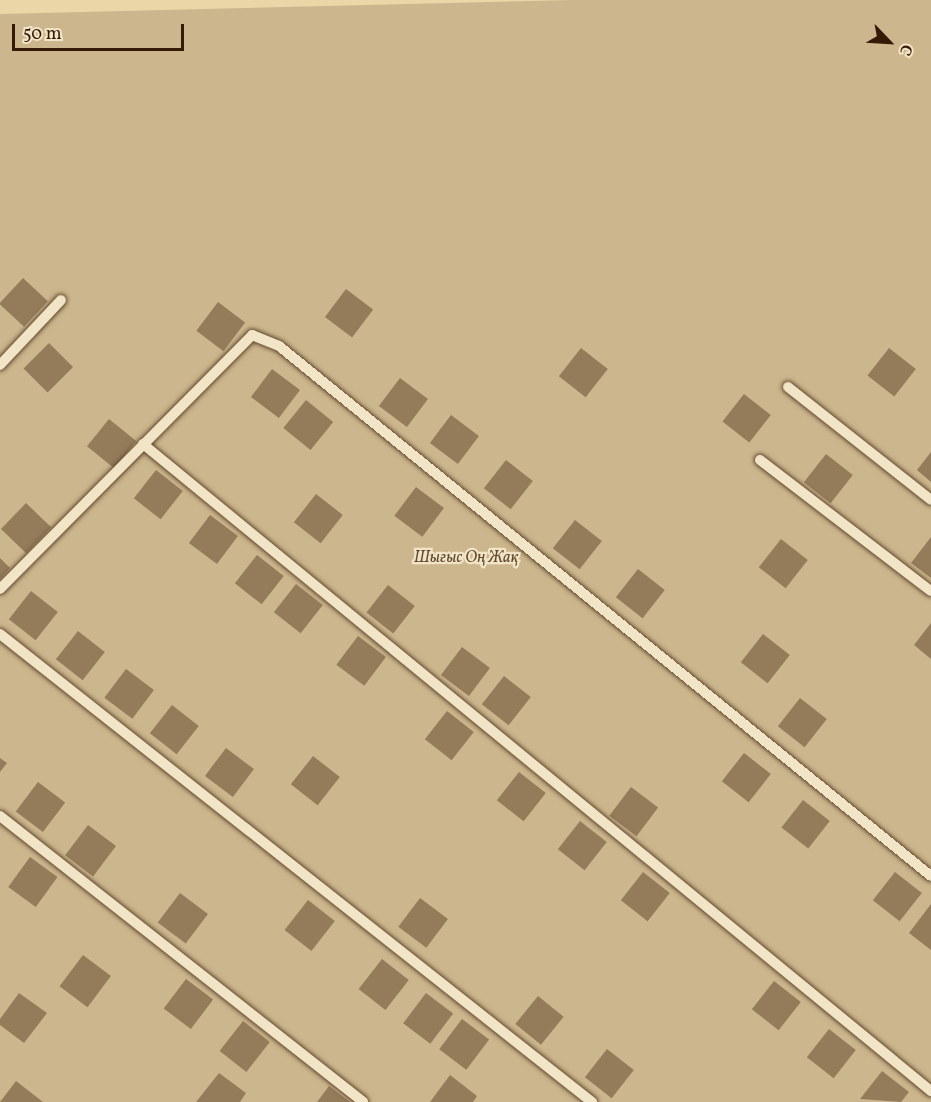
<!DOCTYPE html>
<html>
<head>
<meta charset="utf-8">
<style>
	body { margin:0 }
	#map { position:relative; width:931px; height:1102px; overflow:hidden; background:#ebd6a8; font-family:Vollkorn,serif }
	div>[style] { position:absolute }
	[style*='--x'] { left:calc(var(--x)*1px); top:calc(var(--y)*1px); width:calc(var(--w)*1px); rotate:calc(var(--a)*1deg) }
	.green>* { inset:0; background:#ccb68d }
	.building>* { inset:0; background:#947c5b; transform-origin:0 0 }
	.roads { filter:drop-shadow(0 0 2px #624a2f) drop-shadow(0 0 2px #624a2f) }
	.lane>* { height:10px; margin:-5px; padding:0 5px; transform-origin:5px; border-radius:5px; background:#f2e4c6 }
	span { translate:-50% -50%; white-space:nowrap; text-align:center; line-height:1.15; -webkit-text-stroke:4.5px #f2e4c6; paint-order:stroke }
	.park-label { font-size:16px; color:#624a2f; font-style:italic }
	.north { position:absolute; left:859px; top:12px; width:60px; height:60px; -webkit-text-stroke:4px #f2e4c6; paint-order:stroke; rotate:115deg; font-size:16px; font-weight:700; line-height:24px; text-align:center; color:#351b07 }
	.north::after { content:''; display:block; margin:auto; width:21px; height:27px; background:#351b07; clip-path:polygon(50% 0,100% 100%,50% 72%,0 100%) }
	.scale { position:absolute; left:12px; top:24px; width:172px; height:27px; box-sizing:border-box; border:3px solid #351b07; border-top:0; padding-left:8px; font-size:18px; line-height:21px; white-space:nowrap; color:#351b07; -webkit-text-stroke:4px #f2e4c6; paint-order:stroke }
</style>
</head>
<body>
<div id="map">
	<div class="green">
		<i style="clip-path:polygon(573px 0,931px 0,931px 1102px,0 1102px,0 14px)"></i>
	</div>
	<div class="building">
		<i style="left:23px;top:278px;width:34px;height:35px;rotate:43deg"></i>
		<i style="left:346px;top:289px;width:34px;height:35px;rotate:37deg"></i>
		<i style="left:218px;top:302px;width:34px;height:36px;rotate:37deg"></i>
		<i style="left:49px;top:343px;width:34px;height:36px;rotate:45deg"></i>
		<i style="left:581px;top:348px;width:34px;height:36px;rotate:38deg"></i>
		<i style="left:889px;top:348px;width:34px;height:35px;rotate:38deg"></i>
		<i style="left:272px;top:369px;width:35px;height:35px;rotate:37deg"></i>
		<i style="left:400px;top:378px;width:35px;height:35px;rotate:37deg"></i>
		<i style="left:744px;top:394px;width:34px;height:35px;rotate:38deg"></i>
		<i style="left:306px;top:400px;width:35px;height:36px;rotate:39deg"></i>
		<i style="left:451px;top:415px;width:35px;height:35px;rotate:37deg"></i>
		<i style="left:109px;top:419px;width:35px;height:35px;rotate:39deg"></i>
		<i style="clip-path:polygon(931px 452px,931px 482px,917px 470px)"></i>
		<i style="left:826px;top:454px;width:34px;height:36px;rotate:38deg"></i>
		<i style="left:506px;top:460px;width:34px;height:36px;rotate:38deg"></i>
		<i style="left:156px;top:470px;width:34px;height:36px;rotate:38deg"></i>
		<i style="left:416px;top:487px;width:35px;height:36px;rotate:37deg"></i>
		<i style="left:316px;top:494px;width:34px;height:36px;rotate:38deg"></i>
		<i style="left:26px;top:503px;width:35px;height:36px;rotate:44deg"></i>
		<i style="left:210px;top:515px;width:35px;height:35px;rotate:37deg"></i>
		<i style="left:575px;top:520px;width:34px;height:36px;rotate:38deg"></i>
		<i style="clip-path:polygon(931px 537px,931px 578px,911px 563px)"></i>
		<i style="left:781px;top:539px;width:34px;height:36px;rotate:38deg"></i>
		<i style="left:257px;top:555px;width:34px;height:36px;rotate:38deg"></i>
		<i style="clip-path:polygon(0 558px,10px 568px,0 579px)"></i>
		<i style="left:638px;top:569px;width:34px;height:36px;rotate:38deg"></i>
		<i style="left:296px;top:584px;width:34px;height:36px;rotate:38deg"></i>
		<i style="left:388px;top:585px;width:34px;height:35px;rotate:38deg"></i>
		<i style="left:31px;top:591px;width:34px;height:36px;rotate:38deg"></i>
		<i style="clip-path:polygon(931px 623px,931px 659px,914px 645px)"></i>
		<i style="left:78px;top:631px;width:34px;height:36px;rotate:38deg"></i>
		<i style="left:763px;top:634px;width:34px;height:36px;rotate:38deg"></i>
		<i style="left:358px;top:636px;width:35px;height:36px;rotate:37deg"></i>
		<i style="left:462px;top:647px;width:35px;height:35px;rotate:37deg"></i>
		<i style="left:126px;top:669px;width:35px;height:36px;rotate:37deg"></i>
		<i style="left:504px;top:676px;width:34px;height:36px;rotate:38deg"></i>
		<i style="left:800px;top:698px;width:34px;height:36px;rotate:38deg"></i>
		<i style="left:172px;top:705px;width:34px;height:36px;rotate:38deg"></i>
		<i style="left:447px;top:711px;width:34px;height:36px;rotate:38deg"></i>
		<i style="left:226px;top:748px;width:35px;height:35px;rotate:37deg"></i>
		<i style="left:744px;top:753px;width:34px;height:36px;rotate:38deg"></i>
		<i style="left:313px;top:756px;width:34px;height:36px;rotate:38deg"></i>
		<i style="clip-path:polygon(0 758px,7px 763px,0 772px)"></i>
		<i style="left:519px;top:772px;width:34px;height:36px;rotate:38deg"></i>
		<i style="left:38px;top:782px;width:34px;height:37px;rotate:37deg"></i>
		<i style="left:631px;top:787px;width:34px;height:36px;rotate:37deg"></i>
		<i style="left:803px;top:800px;width:34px;height:35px;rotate:38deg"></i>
		<i style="left:580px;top:821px;width:34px;height:36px;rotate:38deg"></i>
		<i style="left:88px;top:825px;width:35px;height:38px;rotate:37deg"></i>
		<i style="left:30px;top:857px;width:34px;height:37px;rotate:36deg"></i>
		<i style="left:643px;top:872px;width:34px;height:36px;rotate:38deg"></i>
		<i style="left:895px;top:872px;width:34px;height:36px;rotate:38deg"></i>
		<i style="left:180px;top:893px;width:35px;height:37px;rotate:37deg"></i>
		<i style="left:420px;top:898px;width:35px;height:36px;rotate:37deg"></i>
		<i style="left:308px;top:900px;width:34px;height:38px;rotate:38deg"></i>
		<i style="clip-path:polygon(931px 904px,931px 950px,909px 933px)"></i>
		<i style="left:83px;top:955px;width:35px;height:39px;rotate:37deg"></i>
		<i style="left:382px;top:959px;width:34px;height:38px;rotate:38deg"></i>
		<i style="left:186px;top:979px;width:34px;height:37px;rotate:37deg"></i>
		<i style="left:774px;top:981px;width:34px;height:36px;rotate:38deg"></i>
		<i style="clip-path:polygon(19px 993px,47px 1013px,24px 1043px,0 1025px,0 1019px)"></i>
		<i style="left:426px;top:993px;width:34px;height:38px;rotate:37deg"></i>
		<i style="left:538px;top:996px;width:33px;height:36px;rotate:39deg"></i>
		<i style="left:462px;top:1019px;width:34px;height:38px;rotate:37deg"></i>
		<i style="left:243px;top:1021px;width:34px;height:38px;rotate:38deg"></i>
		<i style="left:829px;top:1029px;width:34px;height:36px;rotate:38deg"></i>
		<i style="left:607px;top:1049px;width:34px;height:36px;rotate:38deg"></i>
		<i style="clip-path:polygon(882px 1071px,909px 1092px,901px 1102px,860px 1099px)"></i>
		<i style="clip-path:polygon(219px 1073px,246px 1093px,240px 1102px,196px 1102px)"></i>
		<i style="clip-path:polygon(450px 1075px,477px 1096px,473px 1102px,430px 1102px)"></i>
		<i style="clip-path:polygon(16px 1081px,43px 1102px,0 1102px)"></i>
		<i style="clip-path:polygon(329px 1086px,350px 1102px,317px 1102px)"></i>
	</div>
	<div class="roads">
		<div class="lane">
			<i style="--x:0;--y:365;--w:89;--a:-46.8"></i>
			<i style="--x:788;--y:387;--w:182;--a:38.3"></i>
			<i style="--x:143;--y:444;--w:1020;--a:39.39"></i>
			<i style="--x:760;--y:460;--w:215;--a:37.5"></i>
			<i style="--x:0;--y:589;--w:358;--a:-45.2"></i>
			<i style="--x:252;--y:335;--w:29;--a:22"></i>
			<i style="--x:279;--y:346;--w:840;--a:39.11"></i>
			<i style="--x:0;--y:634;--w:755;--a:38.33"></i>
			<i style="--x:0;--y:816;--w:462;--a:38.2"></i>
		</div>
	</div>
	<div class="park-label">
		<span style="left:466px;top:558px">Шығыс Оң Жақ</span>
	</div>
	<div class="north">С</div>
	<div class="scale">50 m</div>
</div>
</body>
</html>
